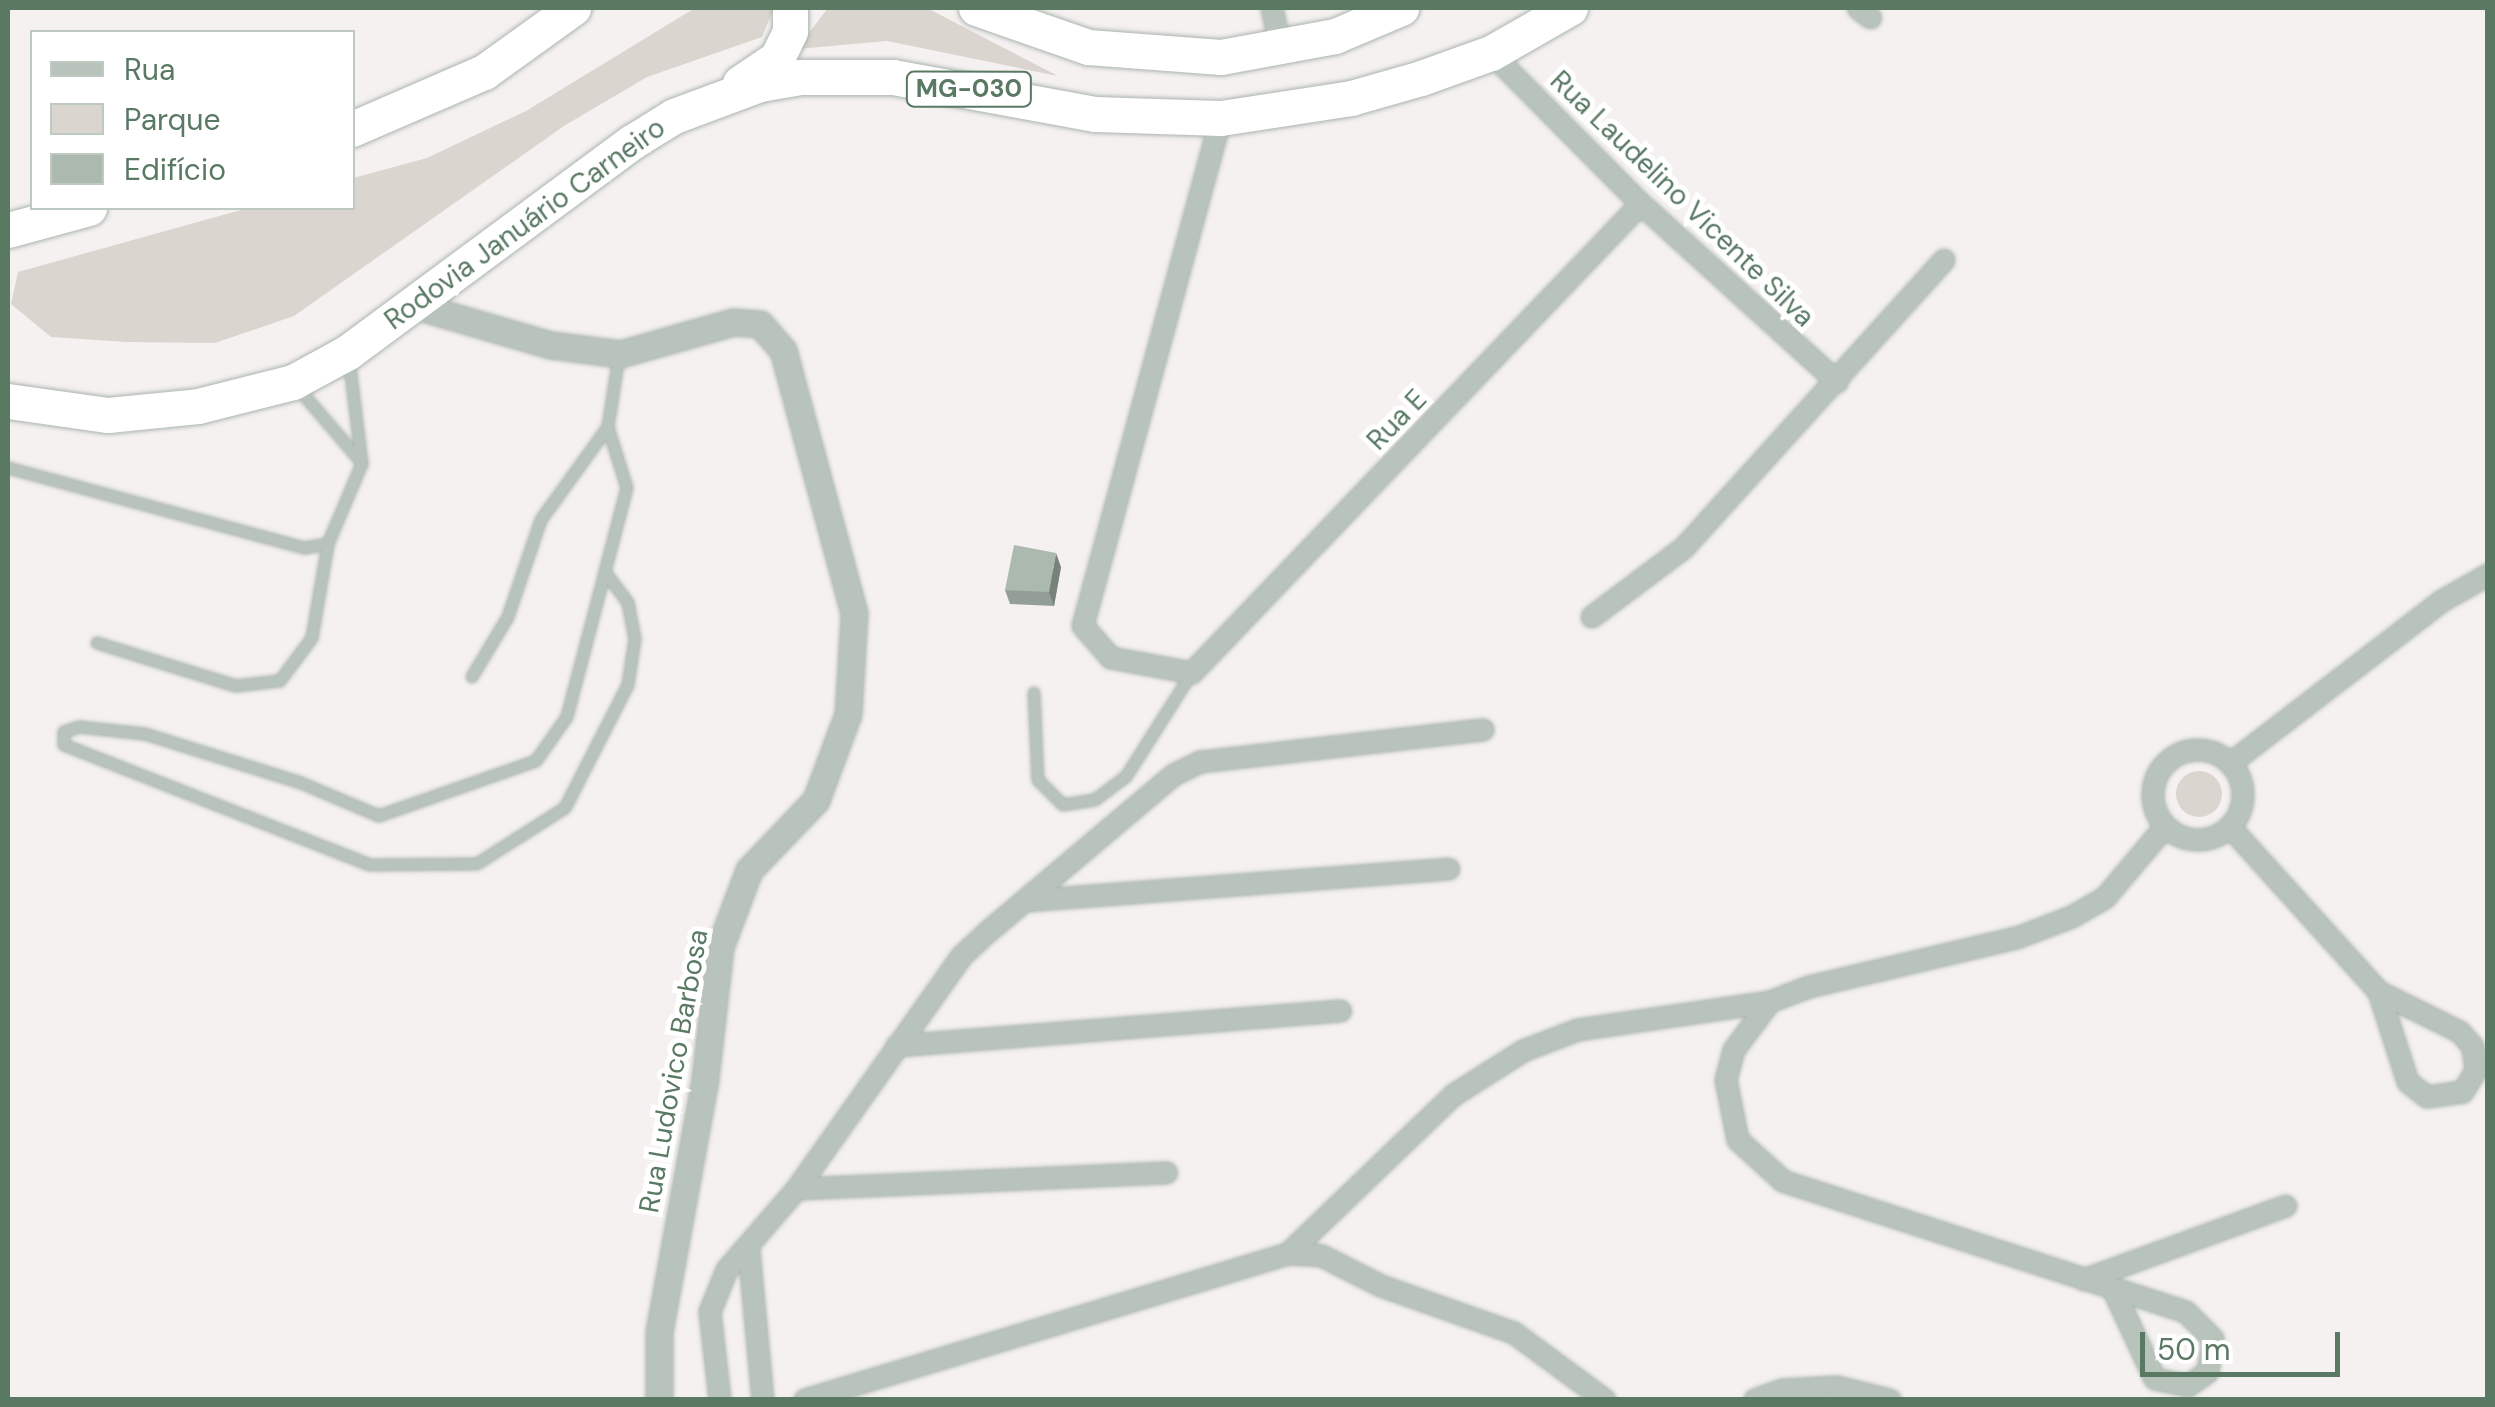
<!DOCTYPE html>
<html>
<head>
<meta charset="utf-8">
<style>
	body { margin:0 }
	#map { position:relative; width:2495px; height:1407px; overflow:hidden; background:#f5f1f1; font-family:"DM Sans",sans-serif }
	div>[style] { position:absolute }
	[style*='--x'] { left:calc(var(--x)*1px); top:calc(var(--y)*1px); width:calc(var(--w)*1px); rotate:calc(var(--a)*1deg) }
	.green>* { inset:0; background:#dbd5cf }
	.round { border-radius:50% }
	.roads { filter:drop-shadow(0 0 2px #aab5ad) drop-shadow(0 0 2px #aab5ad) }
	.service>* { height:10px; margin:-5px; padding:0 5px; transform-origin:5px; border-radius:5px; background:#b8c3bb }
	.minor>* { height:20px; margin:-10px; padding:0 10px; transform-origin:10px; border-radius:10px; background:#b8c3bb }
	.minor>.ring { margin:-10px; padding:0; box-sizing:content-box; background:none; border:20px solid #b8c3bb; border-radius:50% }
	.tertiary>* { height:25px; margin:-12.5px; padding:0 12.5px; transform-origin:12.5px; border-radius:12.5px; background:#b8c3bb }
	.trunk>* { height:35px; margin:-17.5px; padding:0 17.5px; transform-origin:17.5px; border-radius:17.5px; background:#fff }
	.wall>* { inset:0; background:#939f96 }
	.shaded-wall>* { inset:0; background:#78827a }
	.building>* { inset:0; background:#abb9ae }
	span { translate:-50% -50%; white-space:nowrap; text-align:center; line-height:1.15; -webkit-text-stroke:10px #fff; paint-order:stroke }
	.shield-label span { padding:2px 8px; background:#fff; border:2px solid; border-radius:8px; -webkit-text-stroke-width:0 }
	.shield-label { font-size:25px; color:#597963; font-weight:700 }
	.street-label { font-size:28px; color:#597963 }
	.frame { position:absolute; inset:0; border:10px solid #597963; pointer-events:none }
	.legend { position:absolute; left:30px; top:30px; width:325px; height:180px; box-sizing:border-box; background:#fff; border:2px solid #bdc9c1; margin:0; padding:12px 18px; list-style:none; font-size:30px; color:#597963 }
	.legend li { display:flex; align-items:center; gap:20px; height:50px }
	.legend b { width:50px; border:2px solid #bdc9c1 }
	.scale { position:absolute; left:2140px; top:1332px; width:200px; height:45px; box-sizing:border-box; border:5px solid #597963; border-top:0; padding-left:12px; font-size:30px; line-height:35px; white-space:nowrap; color:#597963; -webkit-text-stroke:8px #fff; paint-order:stroke }
</style>
</head>
<body>
<div id="map">
	<div class="green">
		<i style="clip-path:polygon(695px 8px,774px 8px,762px 37px,647px 77px,564px 126px,294px 316px,215px 343px,127px 342px,51px 337px,11px 304px,18px 272px,248px 208px,352px 208px,353px 178px,427px 158px,526px 111px)"></i>
		<i style="clip-path:polygon(828px 8px,927px 8px,1058px 76px,887px 41px,797px 49px)"></i>
		<i class="round" style="left:2176px;top:771px;width:46px;height:46px"></i>
	</div>
	<div class="roads">
		<div class="service">
			<i style="--x:298;--y:388;--w:99;--a:49.5"></i>
			<i style="--x:8;--y:468;--w:308;--a:15.1"></i>
			<i style="--x:305;--y:548;--w:23;--a:-10"></i>
			<i style="--x:328;--y:544;--w:87;--a:-67"></i>
			<i style="--x:362;--y:464;--w:107;--a:-97"></i>
			<i style="--x:605;--y:572;--w:39;--a:53"></i>
			<i style="--x:628;--y:603;--w:37;--a:79"></i>
			<i style="--x:635;--y:639;--w:47;--a:98.7"></i>
			<i style="--x:628;--y:685;--w:138;--a:117.1"></i>
			<i style="--x:565;--y:808;--w:104;--a:147.5"></i>
			<i style="--x:477;--y:864;--w:107;--a:179.5"></i>
			<i style="--x:370;--y:865;--w:329;--a:-158.6"></i>
			<i style="--x:64;--y:745;--w:13;--a:-90"></i>
			<i style="--x:64;--y:732;--w:16;--a:-18"></i>
			<i style="--x:79;--y:727;--w:66;--a:6.1"></i>
			<i style="--x:145;--y:734;--w:164;--a:17.4"></i>
			<i style="--x:301;--y:783;--w:85;--a:22.9"></i>
			<i style="--x:379;--y:816;--w:166;--a:-19.3"></i>
			<i style="--x:536;--y:761;--w:54;--a:-54.8"></i>
			<i style="--x:567;--y:717;--w:150;--a:-75.3"></i>
			<i style="--x:605;--y:572;--w:87;--a:-75.3"></i>
			<i style="--x:627;--y:488;--w:64;--a:-107.3"></i>
			<i style="--x:97;--y:643;--w:145;--a:17.2"></i>
			<i style="--x:236;--y:686;--w:44;--a:-6.5"></i>
			<i style="--x:280;--y:681;--w:54;--a:-53.3"></i>
			<i style="--x:312;--y:638;--w:95;--a:-80.3"></i>
			<i style="--x:472;--y:677;--w:70;--a:-59"></i>
			<i style="--x:508;--y:617;--w:102;--a:-71.2"></i>
			<i style="--x:541;--y:520;--w:115;--a:-54.2"></i>
			<i style="--x:608;--y:427;--w:71;--a:-81.1"></i>
			<i style="--x:1034;--y:693;--w:87;--a:87.4"></i>
			<i style="--x:1038;--y:780;--w:35;--a:45"></i>
			<i style="--x:1063;--y:805;--w:32;--a:-9"></i>
			<i style="--x:1095;--y:800;--w:39;--a:-37"></i>
			<i style="--x:1126;--y:777;--w:123;--a:-57.6"></i>
		</div>
		<div class="minor">
			<i style="--x:1272;--y:8;--w:42;--a:77.6"></i>
			<i style="--x:1858;--y:8;--w:16;--a:38"></i>
			<i style="--x:1491;--y:53;--w:213;--a:45.2"></i>
			<i style="--x:1641;--y:204;--w:265;--a:42.2"></i>
			<i style="--x:1221;--y:118;--w:526;--a:105.2"></i>
			<i style="--x:1083;--y:626;--w:43;--a:48.8"></i>
			<i style="--x:1111;--y:658;--w:82;--a:10.5"></i>
			<i style="--x:1192;--y:673;--w:649;--a:-46.25"></i>
			<i style="--x:1592;--y:617;--w:115;--a:-36.9"></i>
			<i style="--x:1684;--y:548;--w:388;--a:-47.9"></i>
			<i class="ring" style="left:2153px;top:750px;width:70px;height:70px"></i>
			<i style="--x:2231;--y:763;--w:266;--a:-37.5"></i>
			<i style="--x:2442;--y:601;--w:53;--a:-29.5"></i>
			<i style="--x:2230;--y:827;--w:222;--a:47.9"></i>
			<i style="--x:1025;--y:901;--w:425;--a:-4.3"></i>
			<i style="--x:2379;--y:992;--w:90;--a:26.3"></i>
			<i style="--x:2460;--y:1032;--w:20;--a:49"></i>
			<i style="--x:2473;--y:1047;--w:24;--a:83"></i>
			<i style="--x:2476;--y:1071;--w:25;--a:122"></i>
			<i style="--x:2463;--y:1092;--w:36;--a:172"></i>
			<i style="--x:2427;--y:1097;--w:24;--a:-142"></i>
			<i style="--x:2408;--y:1082;--w:95;--a:-107.9"></i>
			<i style="--x:897;--y:1046;--w:445;--a:-4.5"></i>
			<i style="--x:797;--y:1189;--w:370;--a:-2.5"></i>
			<i style="--x:749;--y:1250;--w:151;--a:84.7"></i>
			<i style="--x:1288;--y:1254;--w:230;--a:-43.8"></i>
			<i style="--x:1454;--y:1095;--w:82;--a:-32.5"></i>
			<i style="--x:1523;--y:1051;--w:59;--a:-20.9"></i>
			<i style="--x:1578;--y:1030;--w:194;--a:-8.3"></i>
			<i style="--x:2084;--y:1280;--w:215;--a:-20.1"></i>
			<i style="--x:2113;--y:1289;--w:99;--a:65"></i>
			<i style="--x:2155;--y:1379;--w:34;--a:12"></i>
			<i style="--x:2188;--y:1386;--w:24;--a:-35"></i>
			<i style="--x:2208;--y:1372;--w:33;--a:-81"></i>
			<i style="--x:2213;--y:1339;--w:38;--a:-135"></i>
			<i style="--x:2186;--y:1312;--w:424;--a:-162"></i>
			<i style="--x:1783;--y:1181;--w:61;--a:-137.7"></i>
			<i style="--x:1738;--y:1140;--w:61;--a:-101.3"></i>
			<i style="--x:1726;--y:1080;--w:31;--a:-75"></i>
			<i style="--x:1734;--y:1050;--w:60;--a:-53.1"></i>
			<i style="--x:1770;--y:1002;--w:42;--a:-21"></i>
			<i style="--x:1809;--y:987;--w:214;--a:-13.3"></i>
			<i style="--x:2017;--y:938;--w:59;--a:-20.9"></i>
			<i style="--x:2072;--y:917;--w:39;--a:-30"></i>
			<i style="--x:2106;--y:897;--w:92;--a:-49.9"></i>
			<i style="--x:720;--y:1400;--w:89;--a:-96.5"></i>
			<i style="--x:710;--y:1312;--w:45;--a:-68"></i>
			<i style="--x:727;--y:1270;--w:107;--a:-49.2"></i>
			<i style="--x:797;--y:1189;--w:284;--a:-54.7"></i>
			<i style="--x:961;--y:957;--w:37;--a:-43"></i>
			<i style="--x:988;--y:932;--w:243;--a:-40.2"></i>
			<i style="--x:1174;--y:775;--w:30;--a:-26"></i>
			<i style="--x:1201;--y:762;--w:284;--a:-6.5"></i>
			<i style="--x:805;--y:1400;--w:505;--a:-16.82"></i>
			<i style="--x:1288;--y:1254;--w:34;--a:3"></i>
			<i style="--x:1322;--y:1256;--w:66;--a:27"></i>
			<i style="--x:1381;--y:1286;--w:141;--a:19.5"></i>
			<i style="--x:1514;--y:1333;--w:113;--a:36.4"></i>
			<i style="--x:1755;--y:1400;--w:29;--a:-20"></i>
			<i style="--x:1782;--y:1390;--w:55;--a:-3.1"></i>
			<i style="--x:1837;--y:1387;--w:55;--a:13.8"></i>
		</div>
		<div class="tertiary">
			<i style="--x:413;--y:305;--w:144;--a:16.2"></i>
			<i style="--x:551;--y:345;--w:70;--a:7.4"></i>
			<i style="--x:620;--y:354;--w:117;--a:-15.8"></i>
			<i style="--x:733;--y:322;--w:27;--a:4"></i>
			<i style="--x:760;--y:324;--w:35;--a:49"></i>
			<i style="--x:783;--y:350;--w:273;--a:74.9"></i>
			<i style="--x:854;--y:614;--w:100;--a:93.4"></i>
			<i style="--x:848;--y:714;--w:92;--a:110.4"></i>
			<i style="--x:816;--y:800;--w:97;--a:133.7"></i>
			<i style="--x:749;--y:870;--w:82;--a:110.6"></i>
			<i style="--x:720;--y:947;--w:133;--a:96.5"></i>
			<i style="--x:705;--y:1079;--w:257;--a:100.3"></i>
			<i style="--x:659;--y:1332;--w:68;--a:90"></i>
		</div>
		<div class="trunk">
			<i style="--x:976;--y:8;--w:119;--a:19.2"></i>
			<i style="--x:1088;--y:47;--w:133;--a:4.3"></i>
			<i style="--x:1221;--y:57;--w:116;--a:-10.4"></i>
			<i style="--x:1335;--y:36;--w:72;--a:-23"></i>
			<i style="--x:740;--y:83;--w:45;--a:-34"></i>
			<i style="--x:777;--y:58;--w:30;--a:-64"></i>
			<i style="--x:790;--y:31;--w:23;--a:-90"></i>
			<i style="--x:352;--y:129;--w:144;--a:-23.4"></i>
			<i style="--x:484;--y:72;--w:110;--a:-35.7"></i>
			<i style="--x:8;--y:230;--w:84;--a:-15.2"></i>
			<i style="--x:8;--y:401;--w:101;--a:8"></i>
			<i style="--x:108;--y:415;--w:90;--a:-5.7"></i>
			<i style="--x:198;--y:406;--w:98;--a:-14.2"></i>
			<i style="--x:293;--y:382;--w:63;--a:-28.6"></i>
			<i style="--x:348;--y:352;--w:353;--a:-36.5"></i>
			<i style="--x:632;--y:142;--w:49;--a:-31.8"></i>
			<i style="--x:674;--y:116;--w:92;--a:-20.4"></i>
			<i style="--x:760;--y:84;--w:41;--a:-9.9"></i>
			<i style="--x:800;--y:77;--w:93;--a:0"></i>
			<i style="--x:893;--y:77;--w:205;--a:10.4"></i>
			<i style="--x:1095;--y:114;--w:126;--a:1.8"></i>
			<i style="--x:1221;--y:118;--w:132;--a:-8.7"></i>
			<i style="--x:1351;--y:98;--w:73;--a:-15.9"></i>
			<i style="--x:1421;--y:78;--w:74;--a:-19.7"></i>
			<i style="--x:1491;--y:53;--w:91;--a:-29.7"></i>
		</div>
	</div>
	<div class="wall">
		<i style="clip-path:polygon(1061px 567px,1054px 606px,1010px 604px,1005px 590px)"></i>
	</div>
	<div class="shaded-wall">
		<i style="clip-path:polygon(1056px 553px,1061px 567px,1054px 606px,1049px 592px)"></i>
	</div>
	<div class="building">
		<i style="clip-path:polygon(1014px 545px,1056px 553px,1049px 592px,1005px 590px)"></i>
	</div>
	<div class="shield-label">
		<span style="left:969px;top:89px">MG-030</span>
	</div>
	<div class="street-label">
		<span style="left:1682px;top:199px;rotate:44deg">Rua Laudelino Vicente Silva</span>
		<span style="left:525px;top:224px;rotate:-36deg">Rodovia Januário Carneiro</span>
		<span style="left:1397px;top:420px;rotate:-46deg">Rua E</span>
		<span style="left:674px;top:1071px;rotate:-80deg">Rua Ludovico Barbosa</span>
	</div>
	<div class="frame"></div>
	<ul class="legend">
	<li><b style="height:12px;background:#b8c3bb"></b>Rua</li>
	<li><b style="height:28px;background:#dbd5cf"></b>Parque</li>
	<li><b style="height:28px;background:#abb9ae"></b>Edifício</li>
	</ul>
	<div class="scale">50 m</div>
</div>
</body>
</html>
